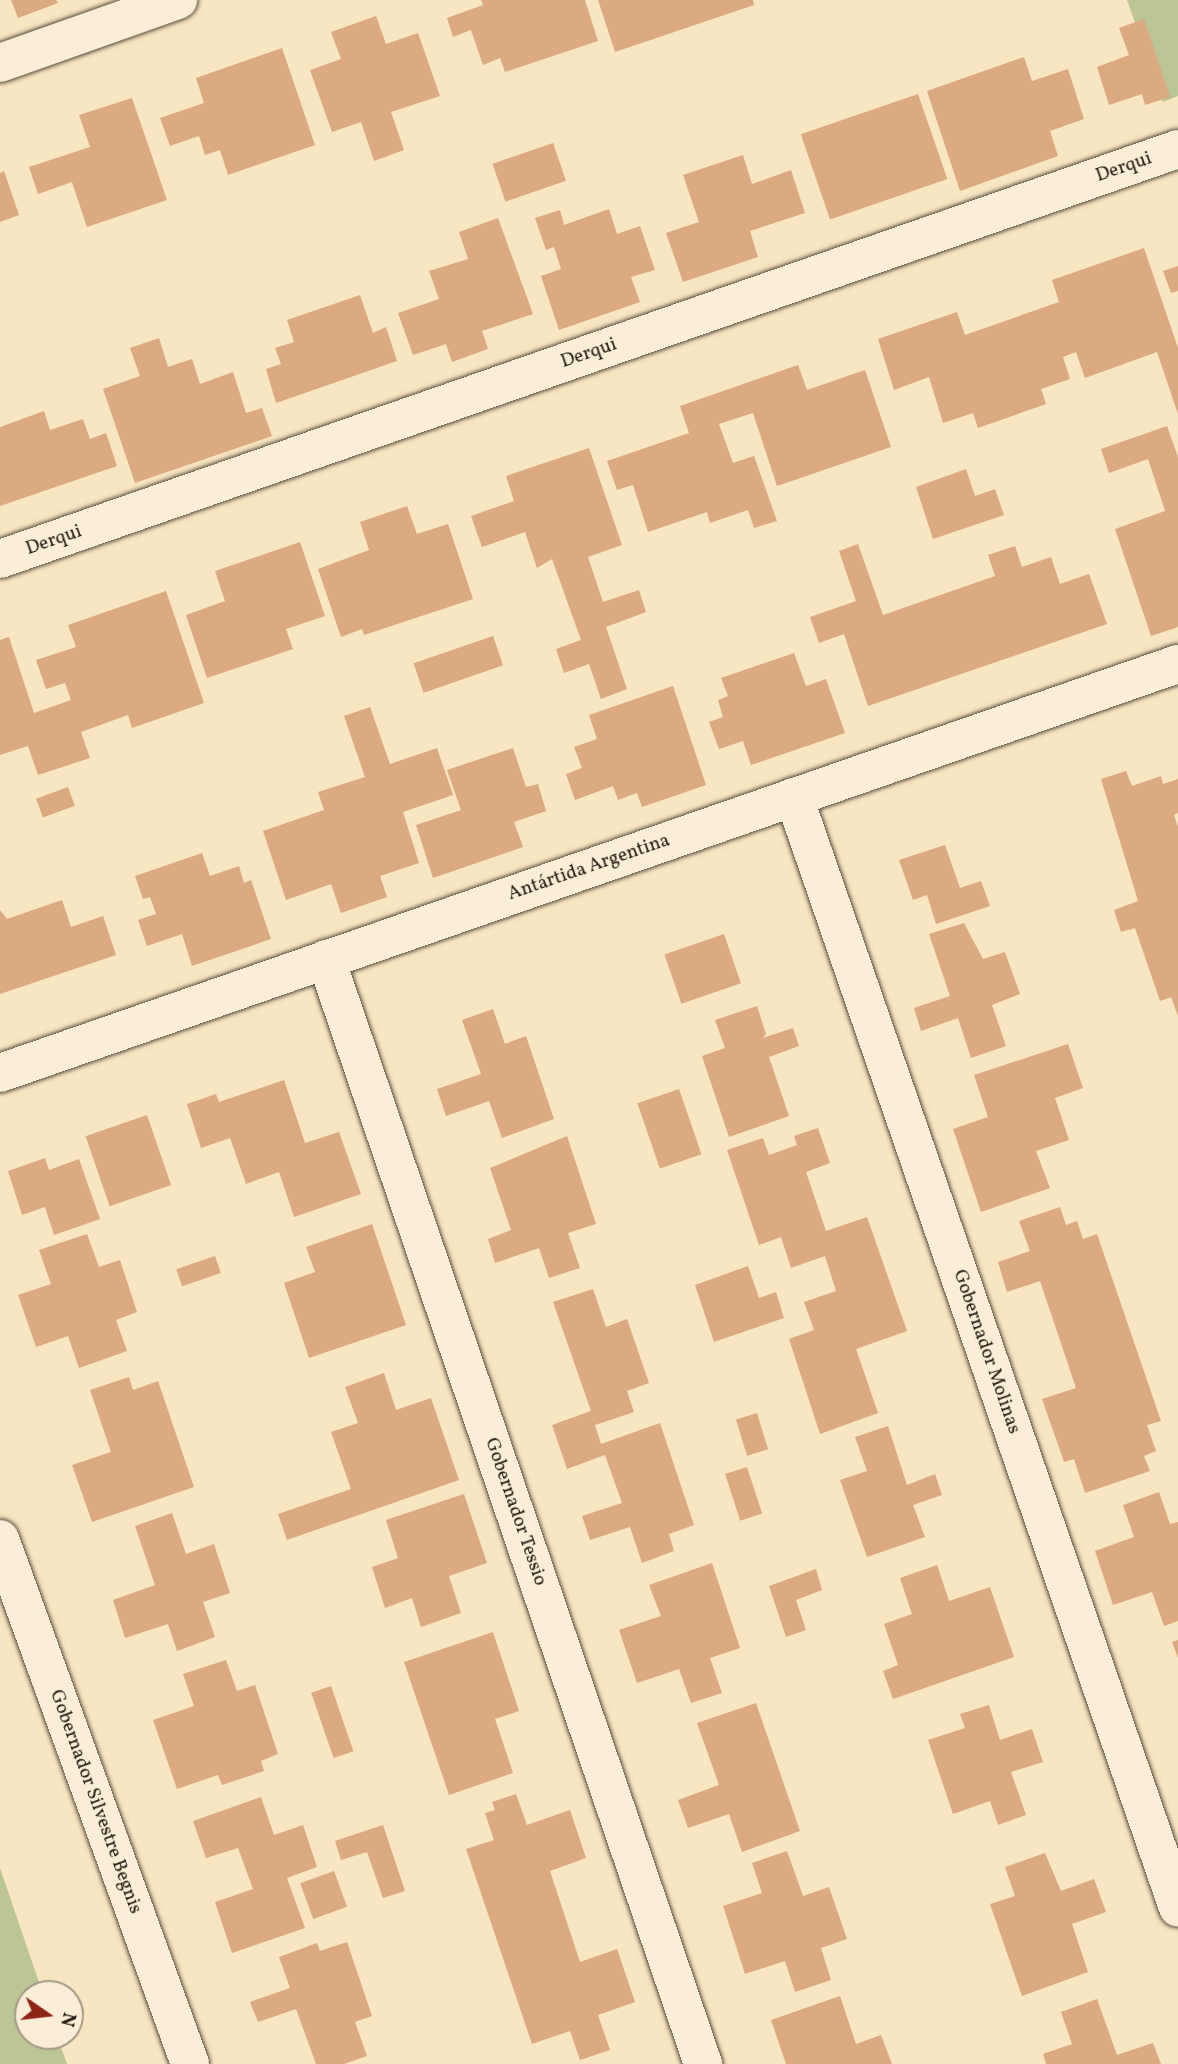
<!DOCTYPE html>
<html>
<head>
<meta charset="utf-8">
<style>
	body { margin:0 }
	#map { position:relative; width:1178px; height:2064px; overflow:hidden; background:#f8e5c1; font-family:Vollkorn,serif }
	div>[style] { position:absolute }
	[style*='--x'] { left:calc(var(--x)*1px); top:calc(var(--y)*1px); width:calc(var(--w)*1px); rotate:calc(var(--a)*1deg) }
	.green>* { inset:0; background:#bcc594 }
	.building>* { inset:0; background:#dbaa80; transform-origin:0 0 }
	.roads { filter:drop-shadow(0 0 2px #584c3c) drop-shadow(0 0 2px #584c3c) }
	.street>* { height:38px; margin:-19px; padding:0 19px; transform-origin:19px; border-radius:19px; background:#faeed7 }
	span { translate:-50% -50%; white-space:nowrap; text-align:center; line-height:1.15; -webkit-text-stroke:6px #faeed7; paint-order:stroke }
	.street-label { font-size:19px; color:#231910 }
	.north { position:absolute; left:14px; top:1980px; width:70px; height:70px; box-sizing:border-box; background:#faeed7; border:2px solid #a49987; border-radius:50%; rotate:104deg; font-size:19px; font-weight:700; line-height:28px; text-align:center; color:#231910 }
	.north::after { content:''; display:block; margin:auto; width:24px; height:32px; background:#8f2418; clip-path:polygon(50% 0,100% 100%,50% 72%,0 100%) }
</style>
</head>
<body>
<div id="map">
	<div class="green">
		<i style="clip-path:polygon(1127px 0,1178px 0,1178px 96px,1163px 102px)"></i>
		<i style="clip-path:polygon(0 1868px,43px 1994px,28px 1994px,28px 2036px,57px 2036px,67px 2064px,0 2064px)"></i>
	</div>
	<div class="building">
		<i style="clip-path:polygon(11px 0,56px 0,58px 3px,18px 18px)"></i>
		<i style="clip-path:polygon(481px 0,585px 0,598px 41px,505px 72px,500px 58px,483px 65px,471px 30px,453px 37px,447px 18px,483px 5px)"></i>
		<i style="clip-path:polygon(598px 0,753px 0,754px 5px,615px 52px)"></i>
		<i style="clip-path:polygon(376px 16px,386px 44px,418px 33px,440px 96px,391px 112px,404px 150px,374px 161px,361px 122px,332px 132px,310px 70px,341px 59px,331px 32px)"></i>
		<i style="clip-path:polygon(1144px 19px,1170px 97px,1145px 105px,1142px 94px,1109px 105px,1097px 67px,1129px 55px,1119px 28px)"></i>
		<i style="clip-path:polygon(282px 48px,315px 145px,228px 175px,220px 150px,205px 155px,199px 136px,170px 146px,160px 118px,204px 103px,196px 78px)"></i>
		<i style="clip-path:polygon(1024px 57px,1032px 81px,1068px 69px,1084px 119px,1050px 131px,1058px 156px,960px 191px,927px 91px)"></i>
		<i style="left:918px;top:94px;width:90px;height:124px;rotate:71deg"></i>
		<i style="clip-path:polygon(132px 98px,167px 200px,87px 227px,72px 182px,38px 194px,29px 167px,90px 147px,79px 115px)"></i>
		<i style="left:553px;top:143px;width:40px;height:64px;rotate:71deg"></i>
		<i style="clip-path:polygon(743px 155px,752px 184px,791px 170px,805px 213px,750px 231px,758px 257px,683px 282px,666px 233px,699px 222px,683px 175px)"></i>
		<i style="clip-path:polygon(4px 171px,19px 215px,0 222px,0 173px)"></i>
		<i style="clip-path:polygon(609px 209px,617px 234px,640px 226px,655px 270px,631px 277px,640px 302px,559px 330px,541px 276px,561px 269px,554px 247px,546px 250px,535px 218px,560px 210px,564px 225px)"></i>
		<i style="clip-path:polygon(498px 218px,533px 314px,482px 331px,488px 349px,452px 362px,446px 344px,413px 355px,398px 313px,439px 299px,429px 271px,468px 259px,459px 232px)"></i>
		<i style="clip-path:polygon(1144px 248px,1178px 348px,1178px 414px,1157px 352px,1085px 378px,1076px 352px,1063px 357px,1070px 379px,1041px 389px,1046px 404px,978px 428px,973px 413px,943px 423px,929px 377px,894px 390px,878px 339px,957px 312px,965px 335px,1059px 302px,1052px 280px)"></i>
		<i style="clip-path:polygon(1178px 266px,1178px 291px,1171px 293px,1163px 271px)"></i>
		<i style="clip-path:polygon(360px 295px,373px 333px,386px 327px,397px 361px,276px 403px,266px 369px,281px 364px,275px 348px,294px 342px,287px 320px)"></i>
		<i style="clip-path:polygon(159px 338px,168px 367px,192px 359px,200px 384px,233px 372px,246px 413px,262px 408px,272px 436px,135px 483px,103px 389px,140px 376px,130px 348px)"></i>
		<i style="clip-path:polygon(798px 365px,807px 390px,865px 370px,891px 447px,777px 486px,753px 413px,719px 424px,733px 463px,754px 456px,777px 521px,754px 528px,748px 510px,710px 523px,707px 512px,648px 532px,633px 485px,617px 490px,607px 461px,689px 433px,680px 406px)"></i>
		<i style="clip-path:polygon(44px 411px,50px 430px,83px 419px,90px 439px,106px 433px,117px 466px,0 506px,0 427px)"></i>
		<i style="clip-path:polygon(1167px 426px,1178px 457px,1178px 627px,1151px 636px,1115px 529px,1165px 511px,1148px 459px,1109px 473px,1101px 449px)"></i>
		<i style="clip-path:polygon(589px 448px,622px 545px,588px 557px,603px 602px,639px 590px,646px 612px,606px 627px,627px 689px,601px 699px,589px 664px,564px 673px,556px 649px,581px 640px,552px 559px,537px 568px,525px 532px,482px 547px,471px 516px,514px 501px,506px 476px)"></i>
		<i style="clip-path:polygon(966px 469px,975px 496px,995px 489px,1004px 515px,933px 539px,916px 487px)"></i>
		<i style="clip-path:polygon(407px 506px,417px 534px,448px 524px,473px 599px,364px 635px,362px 629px,341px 637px,318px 569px,369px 550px,360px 522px)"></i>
		<i style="clip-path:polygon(300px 542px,325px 616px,286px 629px,293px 649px,207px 678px,186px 615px,225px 601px,215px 571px)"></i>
		<i style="clip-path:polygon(858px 544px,883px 615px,995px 576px,988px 555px,1015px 546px,1022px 567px,1051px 557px,1060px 584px,1089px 574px,1107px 624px,868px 706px,844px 634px,819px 643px,810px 617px,856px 601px,839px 551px)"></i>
		<i style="clip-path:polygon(166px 591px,204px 703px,132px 728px,128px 715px,81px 732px,90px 758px,38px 775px,28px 746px,0 755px,0 640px,9px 637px,34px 713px,71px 700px,65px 683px,46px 689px,36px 660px,76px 647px,68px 625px)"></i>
		<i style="left:493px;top:636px;width:31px;height:84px;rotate:71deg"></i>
		<i style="clip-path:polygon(794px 653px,806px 686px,826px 679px,845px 733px,751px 765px,743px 741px,719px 749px,709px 722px,723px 717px,718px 700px,728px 696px,721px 678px)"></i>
		<i style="clip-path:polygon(673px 686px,706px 785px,642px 807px,637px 793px,618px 800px,613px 786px,575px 800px,566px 774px,582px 768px,574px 747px,597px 739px,589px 715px)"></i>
		<i style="clip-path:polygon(370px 707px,390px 764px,437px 748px,453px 795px,403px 812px,419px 863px,380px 876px,387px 897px,341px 913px,331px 884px,286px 900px,263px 831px,324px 810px,318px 792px,365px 777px,344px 716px)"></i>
		<i style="clip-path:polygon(513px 748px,526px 787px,538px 784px,546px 811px,514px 822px,523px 847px,433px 878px,416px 825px,461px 810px,447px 770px)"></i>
		<i style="clip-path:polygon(1126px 771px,1132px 786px,1161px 776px,1163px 784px,1178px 779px,1178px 813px,1174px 815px,1178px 827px,1178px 1016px,1171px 997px,1160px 1001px,1135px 928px,1121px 932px,1114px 910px,1138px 901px,1101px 779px)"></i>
		<i style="left:68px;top:787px;width:20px;height:34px;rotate:70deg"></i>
		<i style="clip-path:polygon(945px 845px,960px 888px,981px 881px,990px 906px,936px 924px,927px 895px,913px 900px,899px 860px)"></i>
		<i style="clip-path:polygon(202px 853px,210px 876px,239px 866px,244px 883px,251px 880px,271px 939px,192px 966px,182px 934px,147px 946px,138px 920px,156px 914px,150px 897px,143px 899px,135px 876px)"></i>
		<i style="clip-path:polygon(62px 900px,71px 927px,103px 916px,116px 955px,0 994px,0 910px,7px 919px)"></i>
		<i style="clip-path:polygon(964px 923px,983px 959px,1005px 952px,1020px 994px,992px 1005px,1006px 1046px,971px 1058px,958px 1018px,921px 1031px,914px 1008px,950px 996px,929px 934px)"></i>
		<i style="left:724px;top:934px;width:52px;height:63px;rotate:71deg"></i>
		<i style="clip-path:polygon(757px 1006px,766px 1034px,763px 1038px,793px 1028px,799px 1046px,769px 1057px,789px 1116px,729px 1137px,702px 1056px,725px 1048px,715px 1020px)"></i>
		<i style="clip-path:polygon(493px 1009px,505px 1044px,526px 1036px,554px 1119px,502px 1138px,489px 1101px,446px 1116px,437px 1089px,481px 1074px,462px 1020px)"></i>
		<i style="clip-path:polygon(1068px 1044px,1083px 1088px,1055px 1098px,1069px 1140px,1036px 1151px,1050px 1188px,981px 1212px,953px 1129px,988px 1117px,974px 1075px)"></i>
		<i style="clip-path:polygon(284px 1080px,305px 1143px,339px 1132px,361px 1194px,294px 1217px,279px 1172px,246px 1184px,230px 1138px,201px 1148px,187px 1104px,216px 1094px,219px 1102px)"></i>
		<i style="left:679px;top:1089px;width:69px;height:44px;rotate:71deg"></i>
		<i style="left:147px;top:1115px;width:74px;height:65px;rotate:71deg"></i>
		<i style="clip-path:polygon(818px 1128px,830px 1163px,806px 1172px,826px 1231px,867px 1217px,907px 1331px,856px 1349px,878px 1413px,820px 1434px,789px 1339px,814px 1330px,804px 1302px,836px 1291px,825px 1256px,791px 1268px,781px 1237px,759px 1245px,727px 1150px,763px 1138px,769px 1155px,797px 1145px,794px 1136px)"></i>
		<i style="clip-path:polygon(567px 1136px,596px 1224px,568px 1233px,580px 1268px,549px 1278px,539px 1248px,495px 1263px,488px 1239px,511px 1230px,490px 1168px)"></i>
		<i style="clip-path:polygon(45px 1158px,49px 1170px,79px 1159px,100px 1219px,54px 1235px,45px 1207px,22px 1215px,8px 1171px)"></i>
		<i style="clip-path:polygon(1060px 1207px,1066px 1225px,1077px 1221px,1083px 1239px,1097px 1234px,1161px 1421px,1147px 1425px,1156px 1451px,1144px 1456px,1150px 1471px,1085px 1493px,1074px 1459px,1064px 1462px,1042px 1399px,1076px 1388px,1040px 1281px,1007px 1292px,998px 1262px,1030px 1251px,1019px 1221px)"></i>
		<i style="clip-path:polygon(372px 1224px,406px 1325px,309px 1358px,284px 1283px,315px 1272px,306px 1247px)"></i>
		<i style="clip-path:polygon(87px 1234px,99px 1267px,120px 1260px,137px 1312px,116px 1320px,127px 1351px,79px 1368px,68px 1336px,36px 1347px,18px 1295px,51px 1284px,39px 1250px)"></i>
		<i style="left:215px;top:1256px;width:18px;height:41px;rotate:71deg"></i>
		<i style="clip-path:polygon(748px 1266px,759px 1298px,776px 1292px,784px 1318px,714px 1342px,695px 1285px)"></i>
		<i style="clip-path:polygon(593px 1289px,606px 1327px,627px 1319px,649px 1383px,627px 1391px,634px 1412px,595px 1425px,601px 1444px,660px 1423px,694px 1525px,669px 1534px,674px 1551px,642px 1563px,630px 1527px,590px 1540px,582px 1516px,622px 1503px,605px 1455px,567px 1469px,552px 1425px,591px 1411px,553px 1302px)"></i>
		<i style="clip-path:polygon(384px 1373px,396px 1410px,431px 1398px,459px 1480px,287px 1540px,278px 1514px,351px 1489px,331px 1432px,358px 1423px,345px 1387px)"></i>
		<i style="clip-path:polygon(129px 1377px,133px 1390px,158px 1381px,194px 1487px,92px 1522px,72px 1465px,111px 1452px,90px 1390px)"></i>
		<i style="left:757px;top:1413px;width:38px;height:22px;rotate:73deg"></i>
		<i style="clip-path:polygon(888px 1426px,907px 1485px,935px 1474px,942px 1495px,913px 1505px,925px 1537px,867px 1557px,840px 1480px,867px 1471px,855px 1437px)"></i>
		<i style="left:747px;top:1467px;width:49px;height:23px;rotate:72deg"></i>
		<i style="clip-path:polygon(1159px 1492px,1170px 1524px,1178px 1522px,1178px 1621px,1164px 1626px,1152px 1592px,1113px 1605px,1095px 1551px,1134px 1537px,1123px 1505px)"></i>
		<i style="clip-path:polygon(464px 1494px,487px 1563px,449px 1576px,461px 1613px,421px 1627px,412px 1598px,385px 1608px,372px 1567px,398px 1558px,386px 1520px)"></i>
		<i style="clip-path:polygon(172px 1513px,186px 1554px,214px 1544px,230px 1593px,203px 1602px,215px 1637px,177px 1651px,168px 1624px,125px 1638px,113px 1600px,155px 1585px,135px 1526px)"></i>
		<i style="clip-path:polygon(712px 1563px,740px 1648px,710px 1658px,722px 1693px,691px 1703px,679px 1669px,637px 1683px,619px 1630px,661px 1616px,649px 1585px)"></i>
		<i style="clip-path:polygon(937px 1565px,949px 1601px,990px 1587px,1014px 1657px,893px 1699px,883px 1671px,898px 1665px,884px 1624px,912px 1614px,900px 1578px)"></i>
		<i style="clip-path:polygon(816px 1569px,822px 1590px,796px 1600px,806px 1630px,786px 1637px,769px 1586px)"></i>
		<i style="clip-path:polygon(493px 1632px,519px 1711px,495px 1719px,513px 1773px,449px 1795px,404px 1662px)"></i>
		<i style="clip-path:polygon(1178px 1640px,1178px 1658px,1172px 1642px)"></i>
		<i style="clip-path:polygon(226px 1660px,237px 1691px,255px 1685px,278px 1754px,261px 1761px,264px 1771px,222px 1785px,218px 1775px,177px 1789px,153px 1720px,194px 1706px,183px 1674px)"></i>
		<i style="left:331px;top:1686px;width:69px;height:21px;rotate:71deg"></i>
		<i style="clip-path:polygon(756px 1703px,800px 1831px,742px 1852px,729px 1814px,688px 1828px,678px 1800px,719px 1785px,697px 1723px)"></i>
		<i style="clip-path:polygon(989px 1705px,1000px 1740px,1032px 1729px,1043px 1762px,1011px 1772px,1026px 1815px,998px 1825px,990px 1801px,953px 1814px,928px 1740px,965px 1728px,960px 1714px)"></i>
		<i style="clip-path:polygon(516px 1794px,527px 1825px,570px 1810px,586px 1858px,550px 1871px,580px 1962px,617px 1949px,635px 2002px,598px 2015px,610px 2050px,580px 2060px,570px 2031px,532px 2044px,466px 1849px,494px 1840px,485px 1813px,495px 1810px,492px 1802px)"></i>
		<i style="clip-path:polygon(261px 1797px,274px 1835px,303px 1825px,317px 1867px,287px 1878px,305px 1928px,232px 1953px,215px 1902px,253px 1889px,238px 1848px,206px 1858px,193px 1821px)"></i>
		<i style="clip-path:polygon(383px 1825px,405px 1891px,383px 1898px,367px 1852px,341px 1860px,335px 1841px)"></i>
		<i style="clip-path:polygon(787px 1851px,803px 1896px,829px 1887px,847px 1939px,821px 1948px,831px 1980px,795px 1992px,785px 1961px,745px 1974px,723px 1906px,762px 1893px,752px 1863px)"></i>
		<i style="clip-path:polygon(1045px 1853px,1061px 1891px,1094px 1879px,1106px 1912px,1072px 1924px,1088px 1972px,1022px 1996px,990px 1904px,1015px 1896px,1005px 1867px)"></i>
		<i style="left:334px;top:1871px;width:38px;height:36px;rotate:70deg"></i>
		<i style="clip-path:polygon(347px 1942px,372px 2016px,355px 2022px,367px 2056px,344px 2064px,316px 2064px,296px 2009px,258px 2022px,250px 2002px,290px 1988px,279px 1957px,317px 1943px,320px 1951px)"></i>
		<i style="clip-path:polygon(840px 1996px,856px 2044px,881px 2035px,892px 2064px,786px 2064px,771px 2020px)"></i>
		<i style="clip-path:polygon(1097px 1999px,1117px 2055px,1153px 2043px,1161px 2064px,1046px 2064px,1043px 2054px,1072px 2044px,1061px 2012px)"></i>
	</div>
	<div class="roads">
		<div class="street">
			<i style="--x:0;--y:63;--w:189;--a:-19.5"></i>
			<i style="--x:0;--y:559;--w:1247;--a:-19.19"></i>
			<i style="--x:794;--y:797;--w:1175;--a:70.93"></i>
			<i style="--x:326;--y:959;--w:1168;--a:71.16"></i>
			<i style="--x:0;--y:1073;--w:1247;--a:-19.15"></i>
			<i style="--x:0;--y:1539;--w:558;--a:70.1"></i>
		</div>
	</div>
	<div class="street-label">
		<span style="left:1124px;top:168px;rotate:-19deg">Derqui</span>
		<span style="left:589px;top:354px;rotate:-19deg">Derqui</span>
		<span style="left:54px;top:541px;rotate:-19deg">Derqui</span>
		<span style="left:589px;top:868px;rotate:-19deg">Antártida Argentina</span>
		<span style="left:986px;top:1352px;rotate:71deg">Gobernador Molinas</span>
		<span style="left:515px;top:1512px;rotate:71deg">Gobernador Tessio</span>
		<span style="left:95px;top:1802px;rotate:70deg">Gobernador Silvestre Begnis</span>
	</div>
	<div class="north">N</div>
</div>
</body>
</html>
